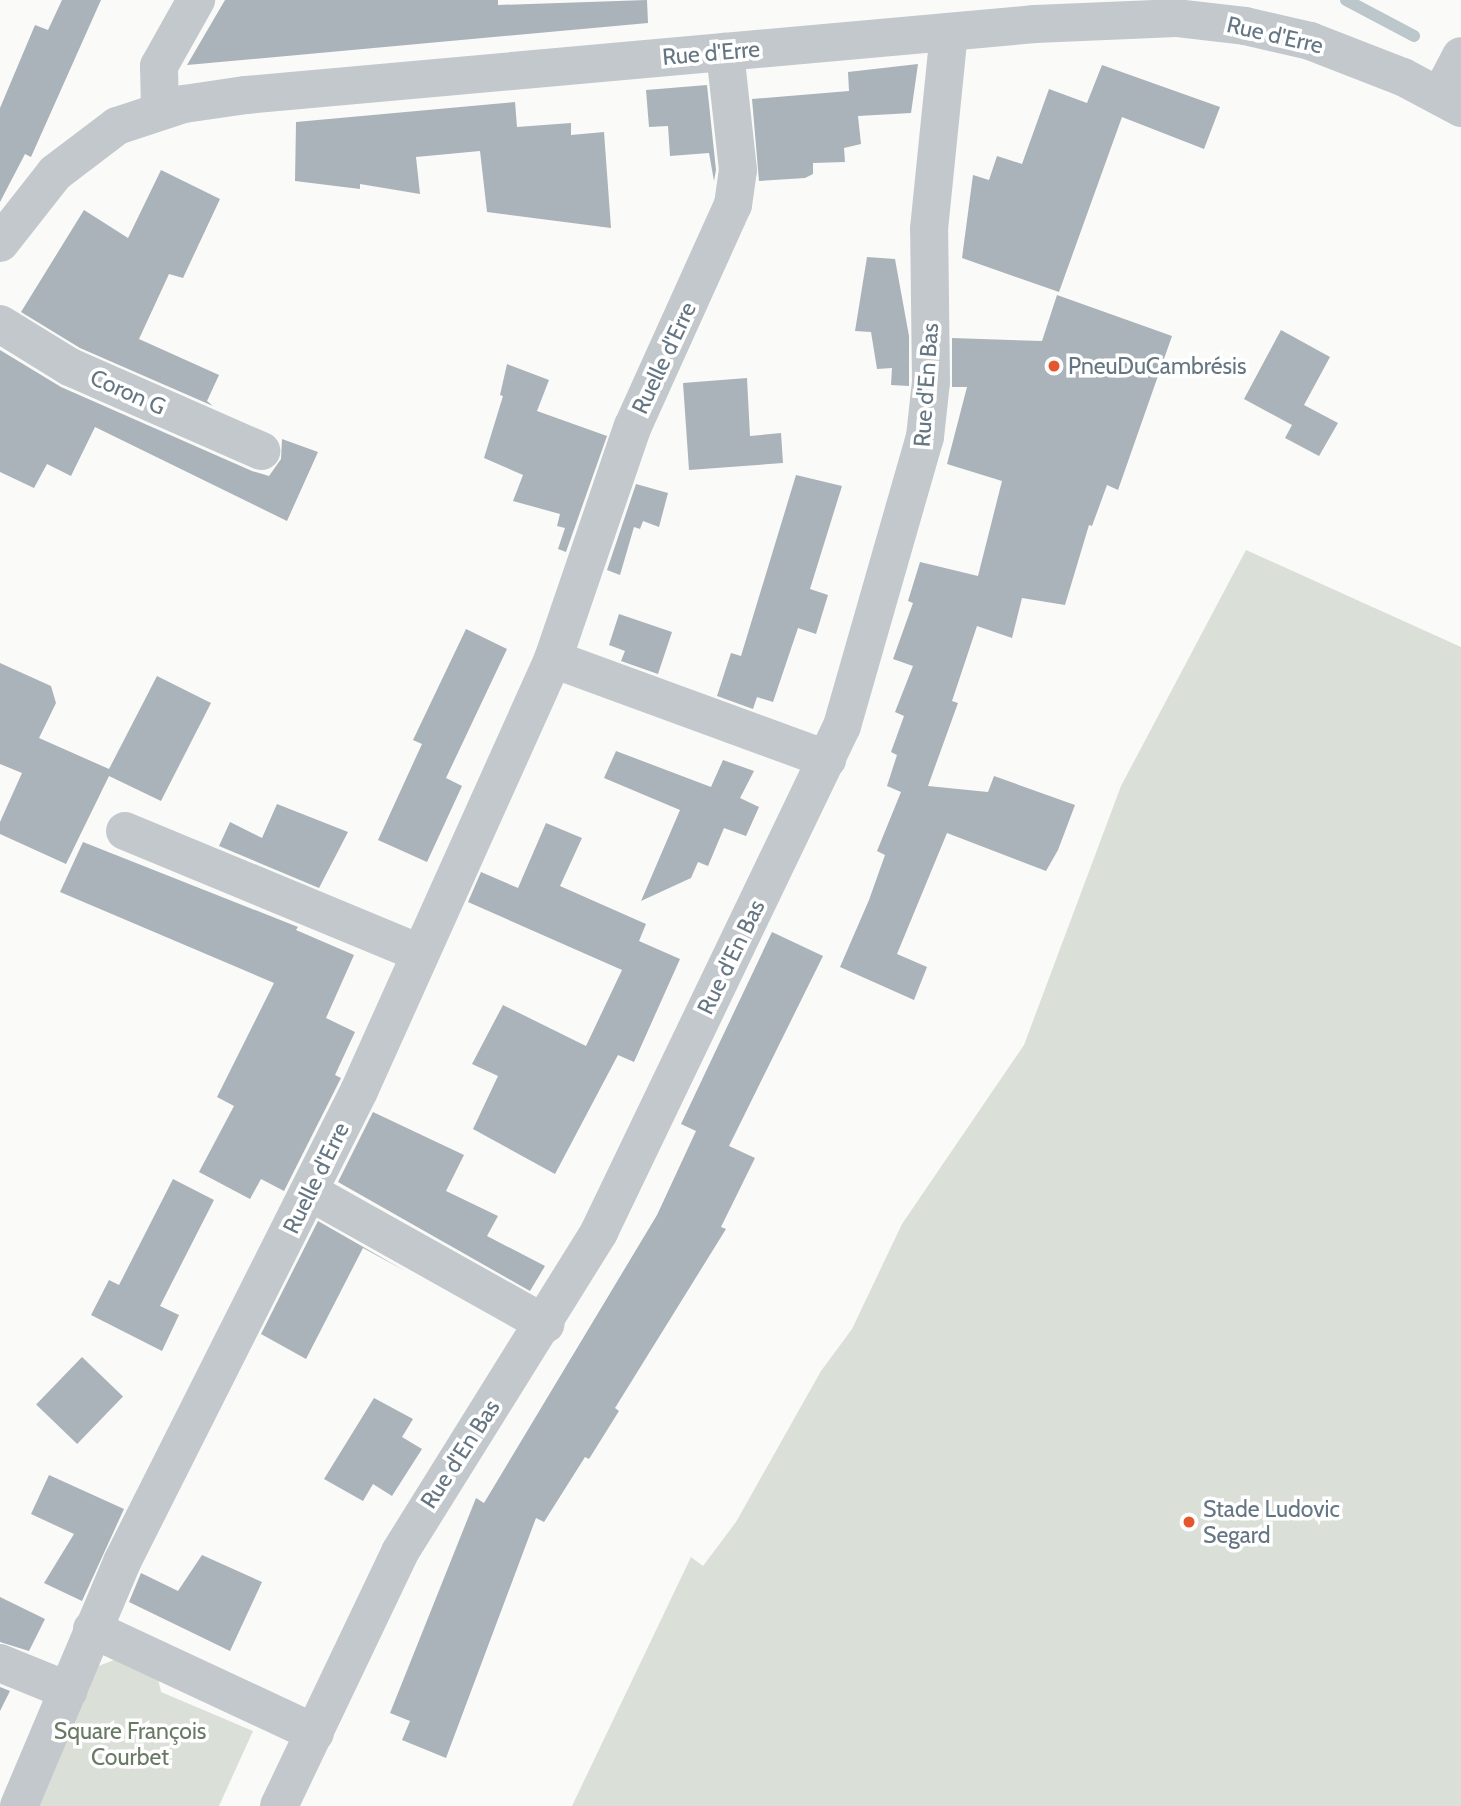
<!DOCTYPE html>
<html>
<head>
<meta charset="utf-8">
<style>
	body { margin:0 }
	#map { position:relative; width:1461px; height:1806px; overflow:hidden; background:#fafaf8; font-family:Cabin,sans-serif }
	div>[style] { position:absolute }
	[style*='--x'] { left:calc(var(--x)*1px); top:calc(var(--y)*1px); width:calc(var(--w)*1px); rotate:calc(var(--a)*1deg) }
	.green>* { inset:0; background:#dadfd7 }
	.stream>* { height:12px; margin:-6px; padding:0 6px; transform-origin:6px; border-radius:6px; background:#bbc7cb }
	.building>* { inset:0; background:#aab3b9; transform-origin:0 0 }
	.minor>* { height:38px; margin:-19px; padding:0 19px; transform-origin:19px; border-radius:19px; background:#c3c8cc }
	.dots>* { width:19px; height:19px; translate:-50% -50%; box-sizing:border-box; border:4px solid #fff; border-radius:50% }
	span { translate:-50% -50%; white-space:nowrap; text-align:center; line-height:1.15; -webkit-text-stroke:7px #fff; paint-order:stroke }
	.street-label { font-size:23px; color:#657683 }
	.poi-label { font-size:23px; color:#657683 }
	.left { translate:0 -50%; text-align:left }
	.park-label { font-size:23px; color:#687a64 }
</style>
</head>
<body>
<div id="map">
	<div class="green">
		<i style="clip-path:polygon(1246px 550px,1461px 647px,1461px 1806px,572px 1806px,691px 1557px,703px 1566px,736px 1522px,821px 1371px,852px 1329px,902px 1224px,1024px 1045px,1121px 786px)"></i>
		<i style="clip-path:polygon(119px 1658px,157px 1674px,161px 1692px,253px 1731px,219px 1806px,39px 1806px,96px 1667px)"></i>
	</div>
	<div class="stream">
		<i style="--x:1346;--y:0;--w:77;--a:27.9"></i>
	</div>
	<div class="building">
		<i style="clip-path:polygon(62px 0,101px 0,31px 157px,25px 154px,0 202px,0 108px,35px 25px,48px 30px)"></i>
		<i style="clip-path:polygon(225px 0,498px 0,498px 5px,647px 0,648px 23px,187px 65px)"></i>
		<i style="clip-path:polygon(918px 64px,911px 113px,858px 116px,861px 144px,844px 148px,845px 162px,813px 163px,813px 174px,805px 178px,759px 181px,752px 99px,849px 91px,848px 72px)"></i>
		<i style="clip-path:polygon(1102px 65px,1220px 107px,1204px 149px,1122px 117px,1059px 292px,962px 258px,973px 175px,989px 180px,997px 156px,1022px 164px,1049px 89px,1087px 103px)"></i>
		<i style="clip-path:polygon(707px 85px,716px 170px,714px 181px,709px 153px,670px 156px,668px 126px,649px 127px,646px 90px)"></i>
		<i style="clip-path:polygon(515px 102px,517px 127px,571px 123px,571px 135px,604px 132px,611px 228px,487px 212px,480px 151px,416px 157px,420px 194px,360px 184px,360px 189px,295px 181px,296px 122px)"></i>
		<i style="clip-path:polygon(161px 170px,220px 199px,183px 278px,169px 274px,139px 339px,219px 375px,207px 401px,213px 406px,80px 348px,21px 312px,84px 210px,128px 238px)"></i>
		<i style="clip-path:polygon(867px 257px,895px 259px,909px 336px,909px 386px,891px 385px,892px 368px,877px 369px,871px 332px,855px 331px)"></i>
		<i style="clip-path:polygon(1057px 295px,1172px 336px,1118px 490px,1107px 485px,1092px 526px,1089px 525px,1065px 605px,1022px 598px,1012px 638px,977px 626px,952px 701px,958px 703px,928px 786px,988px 792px,994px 776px,1075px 805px,1058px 850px,1046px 871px,947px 833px,897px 954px,927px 967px,914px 1000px,840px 967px,869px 900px,885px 855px,877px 851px,901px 792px,887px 786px,897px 755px,891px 752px,904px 716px,895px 712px,913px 666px,893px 659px,913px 603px,908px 601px,920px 562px,978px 576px,1002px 481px,947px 464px,967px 387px,952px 387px,952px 338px,1042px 341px)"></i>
		<i style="clip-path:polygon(1281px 330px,1330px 357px,1304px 405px,1338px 423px,1319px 456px,1285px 438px,1292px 425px,1244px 399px)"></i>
		<i style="clip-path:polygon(0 350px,61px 387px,252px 471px,269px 476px,281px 459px,282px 439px,318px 452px,287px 521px,95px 427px,71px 476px,47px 464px,34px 488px,0 472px)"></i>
		<i style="clip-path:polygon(507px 364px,549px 380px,537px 411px,607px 436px,566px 552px,558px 549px,565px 528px,557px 526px,560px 514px,513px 501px,523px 475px,484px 458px,503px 396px,500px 395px)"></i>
		<i style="clip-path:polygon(747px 378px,750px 436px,781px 433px,783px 463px,689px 470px,683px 383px)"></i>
		<i style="clip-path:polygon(796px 475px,842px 486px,810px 589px,828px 595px,816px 634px,798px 628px,773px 702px,757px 697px,753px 709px,717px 696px,731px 653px,741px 656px)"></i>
		<i style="clip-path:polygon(636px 484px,668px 493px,659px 527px,643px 521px,640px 529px,634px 527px,620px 575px,607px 570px)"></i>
		<i style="clip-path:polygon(619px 614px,672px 632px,658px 674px,621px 661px,625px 651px,609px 645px)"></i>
		<i style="clip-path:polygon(466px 629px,507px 649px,446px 778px,462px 786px,427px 862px,378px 840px,422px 744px,413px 740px)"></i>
		<i style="clip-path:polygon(0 663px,51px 686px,56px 703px,39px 738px,109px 769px,157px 676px,211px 703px,161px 801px,109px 776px,66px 864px,0 834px,0 822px,22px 773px,0 764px)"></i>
		<i style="clip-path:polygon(616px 751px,711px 787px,723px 760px,754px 771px,740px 798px,759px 807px,746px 836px,724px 828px,708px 866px,698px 862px,691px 878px,641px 901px,680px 810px,604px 778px)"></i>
		<i style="clip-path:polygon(277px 804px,348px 832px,319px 888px,219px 846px,230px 822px,262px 838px)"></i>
		<i style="clip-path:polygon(546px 823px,582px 838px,560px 886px,646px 924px,639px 941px,680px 959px,634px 1062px,618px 1055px,555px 1174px,473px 1129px,498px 1076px,472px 1064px,503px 1005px,586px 1046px,622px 970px,468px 902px,481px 872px,518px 888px)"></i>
		<i style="clip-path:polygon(83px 842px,298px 927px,296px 930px,354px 955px,326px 1018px,355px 1032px,335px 1075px,341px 1078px,284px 1191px,261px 1179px,250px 1199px,199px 1172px,234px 1106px,217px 1097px,274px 983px,60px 892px)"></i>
		<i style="clip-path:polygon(772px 932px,823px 956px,729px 1146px,755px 1158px,721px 1227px,726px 1229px,615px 1408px,619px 1411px,589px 1459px,585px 1457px,544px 1522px,536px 1518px,446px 1758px,402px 1740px,410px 1721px,390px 1713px,476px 1498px,484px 1503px,657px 1215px,696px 1131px,681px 1124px)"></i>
		<i style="clip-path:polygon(373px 1112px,464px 1155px,446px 1191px,498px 1216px,487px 1236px,545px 1266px,530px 1291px,338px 1182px)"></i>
		<i style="clip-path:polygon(173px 1179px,214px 1200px,160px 1306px,179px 1315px,162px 1351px,91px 1315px,109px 1280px,119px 1285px)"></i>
		<i style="clip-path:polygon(318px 1221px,407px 1272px,363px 1248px,306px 1359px,261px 1334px)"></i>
		<i style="left:82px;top:1357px;width:57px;height:66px;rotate:44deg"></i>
		<i style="clip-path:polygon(374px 1398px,413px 1419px,402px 1437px,422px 1449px,392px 1496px,373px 1484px,363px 1501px,324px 1479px)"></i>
		<i style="clip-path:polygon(49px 1475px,124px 1509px,82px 1601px,44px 1583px,74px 1534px,31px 1514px)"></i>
		<i style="clip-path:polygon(202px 1555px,262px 1582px,230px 1651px,129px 1602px,141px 1573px,178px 1591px)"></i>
		<i style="clip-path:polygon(0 1597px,45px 1619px,29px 1651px,0 1642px)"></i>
		<i style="clip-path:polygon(0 1687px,10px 1691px,0 1711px)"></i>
	</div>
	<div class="minor">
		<i style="--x:1440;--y:96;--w:45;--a:-62.3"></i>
		<i style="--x:160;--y:110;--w:44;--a:-91.3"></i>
		<i style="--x:159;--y:66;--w:76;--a:-60.7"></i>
		<i style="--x:0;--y:243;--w:89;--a:-51.8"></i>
		<i style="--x:55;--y:173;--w:78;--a:-37.2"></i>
		<i style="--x:117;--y:126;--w:71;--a:-18.2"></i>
		<i style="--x:184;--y:104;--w:63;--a:-8.3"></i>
		<i style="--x:246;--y:95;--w:792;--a:-5.14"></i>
		<i style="--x:1035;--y:24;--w:141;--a:-2.4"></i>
		<i style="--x:1176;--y:18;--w:69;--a:6.6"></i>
		<i style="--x:1245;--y:26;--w:67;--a:13"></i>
		<i style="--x:1310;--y:41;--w:100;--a:21.2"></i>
		<i style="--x:1403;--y:77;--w:66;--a:28.1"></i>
		<i style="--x:0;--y:324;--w:82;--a:31.6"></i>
		<i style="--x:70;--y:367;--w:209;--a:23.7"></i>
		<i style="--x:553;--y:659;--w:246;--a:-71.1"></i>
		<i style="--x:633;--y:426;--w:243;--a:-65.7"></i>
		<i style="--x:733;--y:205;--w:35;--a:-82"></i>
		<i style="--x:738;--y:170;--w:119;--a:-96.3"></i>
		<i style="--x:125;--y:831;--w:318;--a:22.5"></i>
		<i style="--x:310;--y:1192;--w:270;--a:29.3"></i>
		<i style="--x:92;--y:1629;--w:246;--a:25"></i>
		<i style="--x:0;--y:1663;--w:74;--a:22.1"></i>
		<i style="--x:19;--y:1806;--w:265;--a:-67.1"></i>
		<i style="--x:122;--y:1562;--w:527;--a:-63.29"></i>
		<i style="--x:359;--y:1091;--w:474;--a:-65.8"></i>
		<i style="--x:553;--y:659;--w:292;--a:20.1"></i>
		<i style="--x:279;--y:1806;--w:281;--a:-64.5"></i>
		<i style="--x:400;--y:1552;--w:377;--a:-58.1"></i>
		<i style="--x:599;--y:1232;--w:561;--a:-64.35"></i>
		<i style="--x:842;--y:726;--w:301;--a:-74"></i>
		<i style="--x:925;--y:437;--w:55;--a:-83.8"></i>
		<i style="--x:931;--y:382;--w:153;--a:-90.7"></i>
		<i style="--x:929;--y:229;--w:198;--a:-84.2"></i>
	</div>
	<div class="dots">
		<i style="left:1054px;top:366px;background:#e4572e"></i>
		<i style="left:1189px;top:1522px;background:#e4572e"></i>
	</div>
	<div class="street-label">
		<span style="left:1275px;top:35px;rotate:13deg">Rue d'Erre</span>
		<span style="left:711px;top:53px;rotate:-5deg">Rue d'Erre</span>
		<span style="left:664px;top:358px;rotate:-65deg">Ruelle d'Erre</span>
		<span style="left:926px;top:385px;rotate:-86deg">Rue d'En Bas</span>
		<span style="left:128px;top:392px;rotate:24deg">Coron G</span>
		<span style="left:731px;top:957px;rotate:-64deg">Rue d'En Bas</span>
		<span style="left:316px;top:1178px;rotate:-64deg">Ruelle d'Erre</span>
		<span style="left:460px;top:1454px;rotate:-57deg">Rue d'En Bas</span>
	</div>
	<div class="poi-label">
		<span class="left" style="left:1068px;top:366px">PneuDuCambrésis</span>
		<span class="left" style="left:1203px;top:1522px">Stade Ludovic<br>Segard</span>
	</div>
	<div class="park-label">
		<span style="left:130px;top:1744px">Square François<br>Courbet</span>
	</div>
</div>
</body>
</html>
